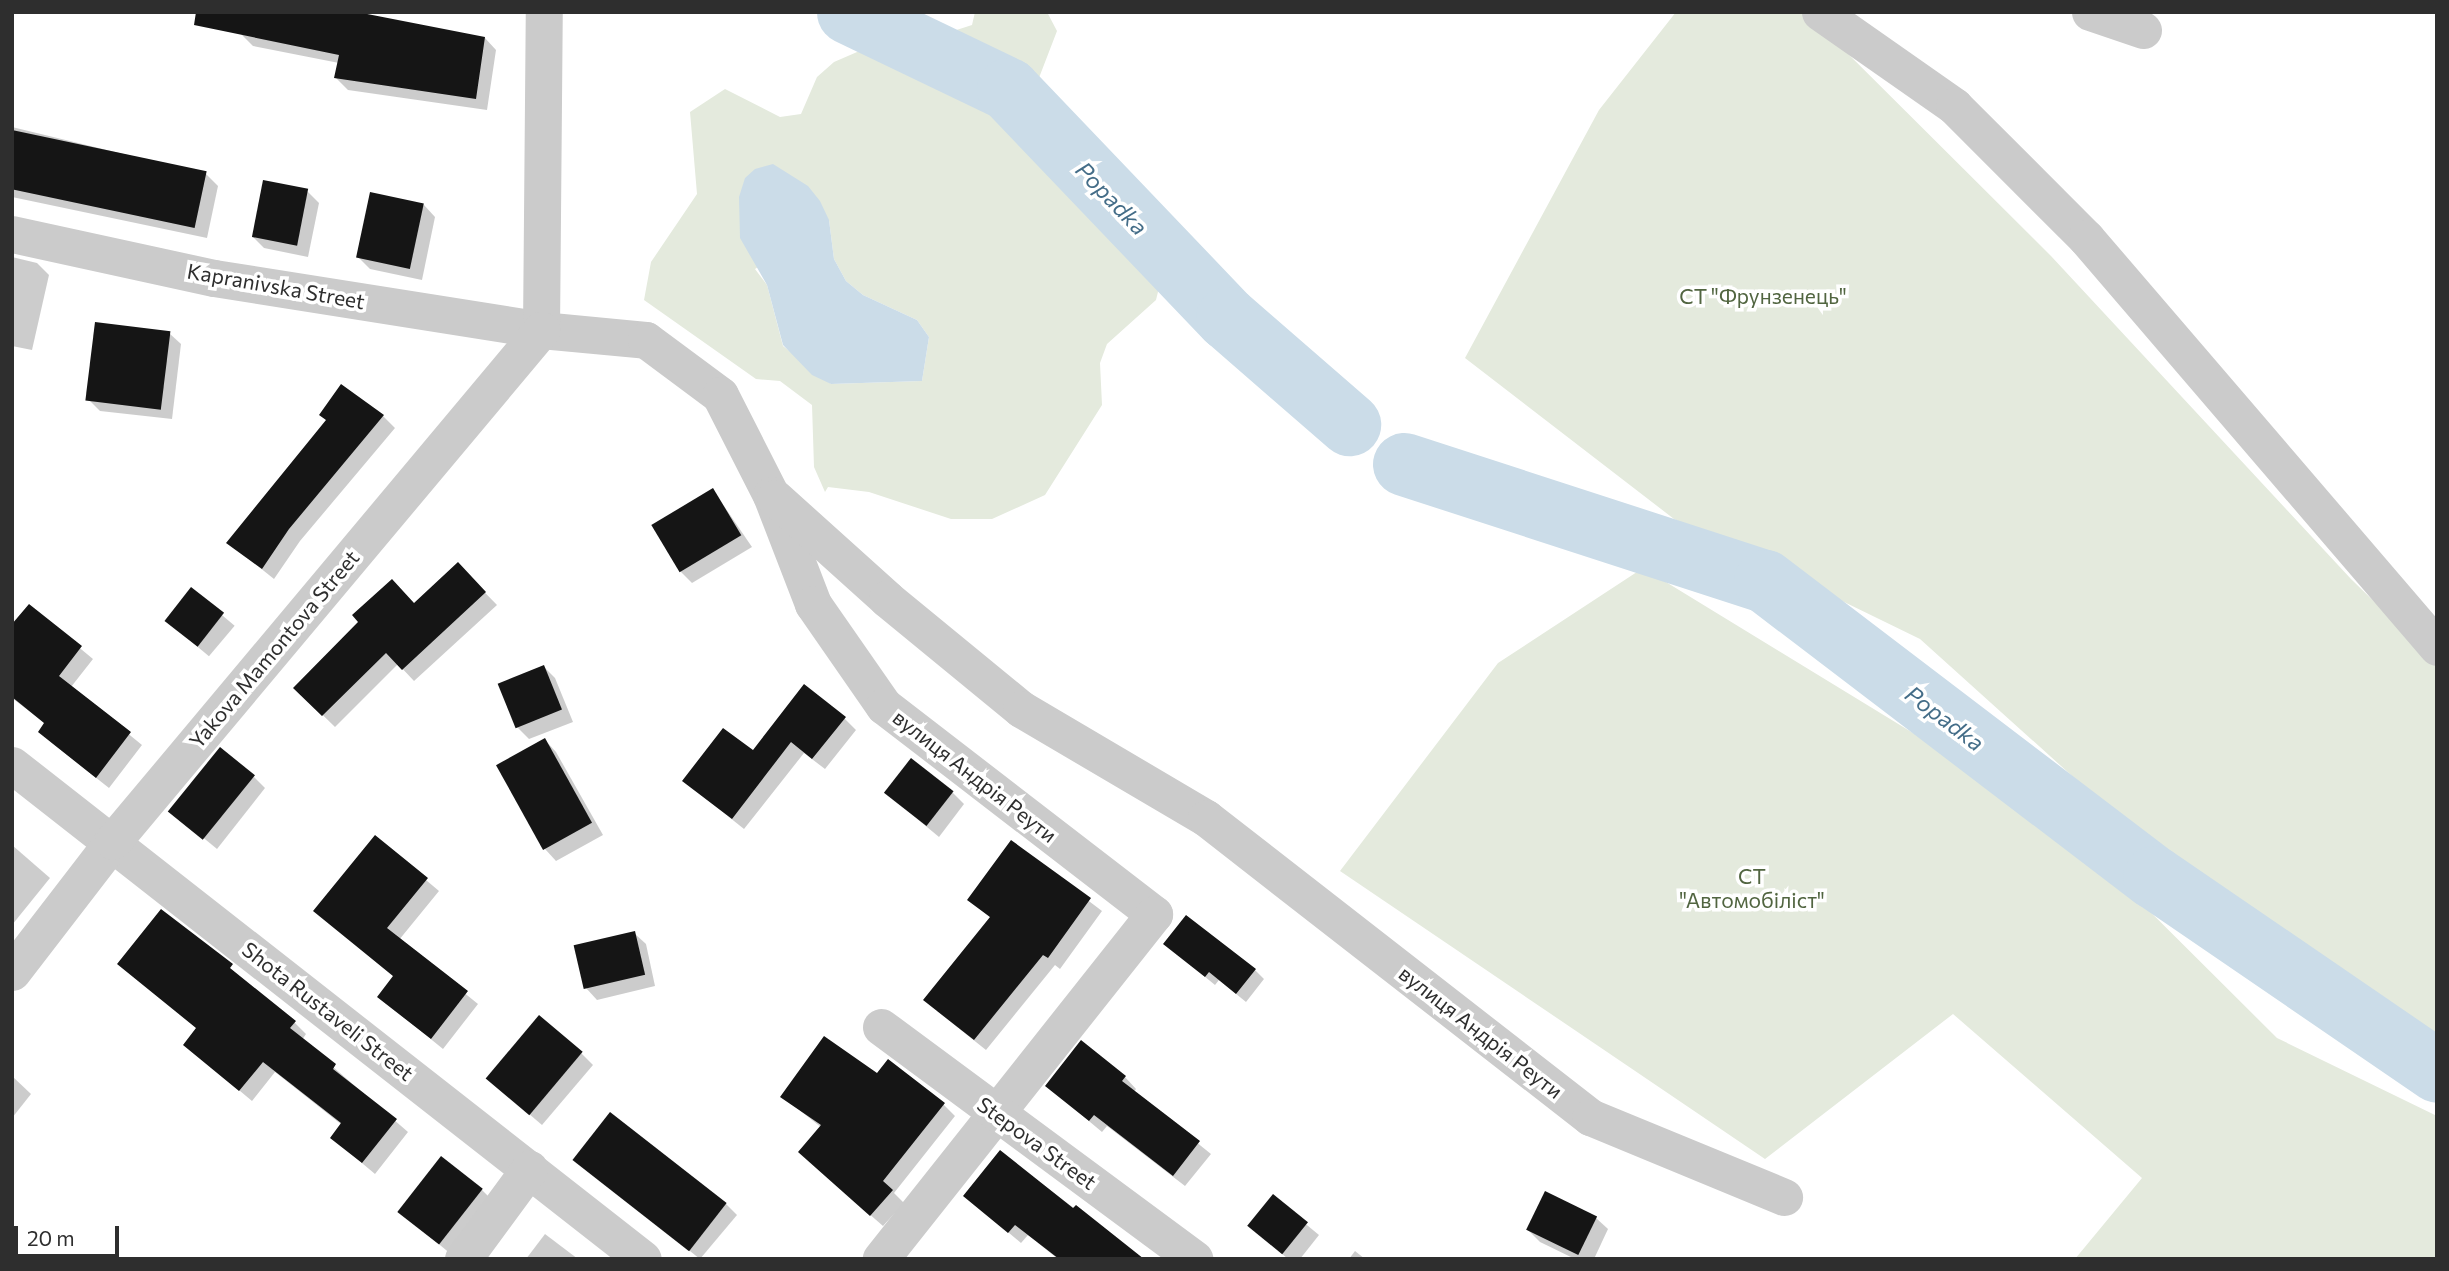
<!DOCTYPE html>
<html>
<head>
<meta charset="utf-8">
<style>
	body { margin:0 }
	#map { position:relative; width:2449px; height:1271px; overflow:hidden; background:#fff; font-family:Commissioner,sans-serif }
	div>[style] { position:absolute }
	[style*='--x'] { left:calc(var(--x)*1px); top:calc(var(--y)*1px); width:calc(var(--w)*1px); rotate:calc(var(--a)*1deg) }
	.green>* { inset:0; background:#e4eadd }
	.water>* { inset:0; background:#cbdce8 }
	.shadow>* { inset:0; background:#0003; transform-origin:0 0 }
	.river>* { height:63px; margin:-31.5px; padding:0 31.5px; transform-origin:31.5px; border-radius:31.5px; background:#cbdce8 }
	.building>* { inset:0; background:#151515; transform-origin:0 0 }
	.minor>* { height:37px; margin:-18.5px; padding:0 18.5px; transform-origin:18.5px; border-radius:18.5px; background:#cbcbcb }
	span { translate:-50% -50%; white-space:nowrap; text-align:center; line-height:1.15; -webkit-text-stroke:7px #fff; paint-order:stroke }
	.street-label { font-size:21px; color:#2e2e2e }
	.park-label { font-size:21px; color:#516540 }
	.water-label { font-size:23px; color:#446d88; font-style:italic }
	.frame { position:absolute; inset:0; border:14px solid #2e2e2e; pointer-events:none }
	.scale { position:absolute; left:14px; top:1226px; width:105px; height:32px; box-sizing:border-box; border:4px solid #2e2e2e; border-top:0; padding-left:9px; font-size:21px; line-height:24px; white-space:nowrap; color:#2e2e2e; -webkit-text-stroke:5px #fff; paint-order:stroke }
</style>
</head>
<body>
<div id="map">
	<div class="green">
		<i style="clip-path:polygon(evenodd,975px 12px,1047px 12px,1057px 31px,1027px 109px,1026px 130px,1034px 148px,1050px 163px,1124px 197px,1171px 239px,1156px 300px,1107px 344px,1100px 363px,1102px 405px,1045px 495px,992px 519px,951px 519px,869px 492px,828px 487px,825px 492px,814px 467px,812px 405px,780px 381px,756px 379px,644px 300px,651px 262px,697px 194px,690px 112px,725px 89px,780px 117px,801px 114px,817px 77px,834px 62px,871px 46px,910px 45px,972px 25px,975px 12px,829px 220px,834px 259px,846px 281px,863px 295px,917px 320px,929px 337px,922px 381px,831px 384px,783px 346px,767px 285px,755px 269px,829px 220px)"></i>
		<i style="clip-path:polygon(1676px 12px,1806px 12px,2051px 256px,2351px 579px,2437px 663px,2437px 1038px,2326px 981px,2191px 883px,1920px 639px,1674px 519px,1465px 358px,1599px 110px)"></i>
		<i style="clip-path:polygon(1643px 568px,2062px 824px,2277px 1038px,2437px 1116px,2437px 1259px,2075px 1259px,2142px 1178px,1953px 1014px,1765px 1159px,1340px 871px,1498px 663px)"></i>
	</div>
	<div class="water">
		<i style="clip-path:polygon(773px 164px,808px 186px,820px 201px,829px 220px,834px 259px,846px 281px,863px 295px,917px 320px,929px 337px,922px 381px,831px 384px,812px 375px,783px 345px,767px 285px,740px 238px,739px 197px,745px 178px,755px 169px)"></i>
	</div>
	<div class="shadow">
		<i style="clip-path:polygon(241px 34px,485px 38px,496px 50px,487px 110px,348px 90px,336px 78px,339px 63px,253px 46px)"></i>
		<i style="clip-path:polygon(12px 127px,206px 174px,218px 186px,207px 238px,12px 197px)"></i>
		<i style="clip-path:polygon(307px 191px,319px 203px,308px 257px,264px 248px,252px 236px)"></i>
		<i style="clip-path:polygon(424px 205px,435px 217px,422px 280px,370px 269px,358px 257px)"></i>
		<i style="clip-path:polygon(12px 257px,37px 263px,49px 275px,32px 350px,12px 346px)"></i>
		<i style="clip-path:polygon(169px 333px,181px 344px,172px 419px,100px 411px,88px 399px)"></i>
		<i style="clip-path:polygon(383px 416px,395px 428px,300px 541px,274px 579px,229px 543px)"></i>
		<i style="clip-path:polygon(713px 490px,752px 547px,692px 583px,680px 571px)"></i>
		<i style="clip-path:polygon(458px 565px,497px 605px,414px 681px,398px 664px,335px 727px,295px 688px,361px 622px,415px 605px)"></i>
		<i style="left:191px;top:589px;width:57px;height:40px;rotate:40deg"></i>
		<i style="clip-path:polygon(29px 606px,93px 659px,71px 687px,142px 745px,109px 788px,52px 743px,40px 732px,46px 724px,12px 698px,12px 625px)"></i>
		<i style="clip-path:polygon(544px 667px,555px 678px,573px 722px,529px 739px,517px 727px)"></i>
		<i style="clip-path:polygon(844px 718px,856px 730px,825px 769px,804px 753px,744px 829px,684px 781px)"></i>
		<i style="clip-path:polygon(545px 740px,556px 752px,603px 835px,556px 861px,545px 849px,498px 766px)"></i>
		<i style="clip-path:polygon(254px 777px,265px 788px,217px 849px,172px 812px)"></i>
		<i style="clip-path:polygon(952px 792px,964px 804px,939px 837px,886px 793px)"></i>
		<i style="clip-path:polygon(375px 837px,439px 891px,399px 940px,478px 1004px,443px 1049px,379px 997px,394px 977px,315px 911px)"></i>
		<i style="clip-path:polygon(1011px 842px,1102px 911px,1060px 969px,1055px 965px,986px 1050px,937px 1011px,991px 918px,969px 900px)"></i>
		<i style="clip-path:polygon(12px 845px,50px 878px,12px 925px)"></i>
		<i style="clip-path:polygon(161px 911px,295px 1023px,306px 1034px,302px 1040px,408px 1132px,375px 1174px,332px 1138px,342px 1125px,275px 1072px,252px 1101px,185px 1045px,198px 1029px,119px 964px)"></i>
		<i style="clip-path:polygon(634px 933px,646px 944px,655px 986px,597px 1000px,586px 988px)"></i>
		<i style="clip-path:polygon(1165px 944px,1255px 970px,1264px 979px,1246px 1002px,1219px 980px,1215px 985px)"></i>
		<i style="clip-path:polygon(581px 1053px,593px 1065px,542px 1125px,488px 1079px)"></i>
		<i style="clip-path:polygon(12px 1076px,31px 1094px,12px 1118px)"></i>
		<i style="clip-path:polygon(877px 1076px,943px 1104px,955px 1116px,894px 1193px,904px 1203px,883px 1226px,812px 1164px,822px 1128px,783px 1097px)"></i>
		<i style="clip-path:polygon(1125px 1077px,1136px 1089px,1134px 1092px,1211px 1154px,1185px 1186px,1107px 1126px,1102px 1132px,1047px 1086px)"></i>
		<i style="clip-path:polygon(1000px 1152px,1141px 1259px,1058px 1259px,1028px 1235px,1021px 1243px,965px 1196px)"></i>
		<i style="clip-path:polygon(575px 1160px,726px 1204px,737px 1215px,700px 1259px)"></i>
		<i style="clip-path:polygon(482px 1190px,494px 1202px,452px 1255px,400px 1212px)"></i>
		<i style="clip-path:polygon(1546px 1193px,1596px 1218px,1608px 1229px,1594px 1259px,1575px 1259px,1540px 1242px,1528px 1230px)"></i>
		<i style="clip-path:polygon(1273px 1197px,1319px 1235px,1300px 1259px,1288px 1259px,1250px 1226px)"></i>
		<i style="clip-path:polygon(545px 1234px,578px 1259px,526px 1259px)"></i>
		<i style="clip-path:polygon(1355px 1251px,1365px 1259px,1349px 1259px)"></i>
	</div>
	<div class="river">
		<i style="--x:848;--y:12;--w:178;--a:25.7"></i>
		<i style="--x:1008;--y:89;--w:317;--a:46.3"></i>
		<i style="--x:1227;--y:318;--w:162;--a:41"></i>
		<i style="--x:1404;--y:464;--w:379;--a:18"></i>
		<i style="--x:1765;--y:581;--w:489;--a:37.3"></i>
		<i style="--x:2154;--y:877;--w:343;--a:34.4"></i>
	</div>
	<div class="building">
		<i style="clip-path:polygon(196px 12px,357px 12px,485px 37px,476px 99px,334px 78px,339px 55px,194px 25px)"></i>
		<i style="left:12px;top:130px;width:199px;height:58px;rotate:12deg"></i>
		<i style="left:263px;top:180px;width:46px;height:58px;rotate:11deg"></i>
		<i style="left:370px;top:192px;width:55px;height:67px;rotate:12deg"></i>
		<i style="left:95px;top:322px;width:76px;height:79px;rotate:7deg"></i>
		<i style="clip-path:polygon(341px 384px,384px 415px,289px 529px,262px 569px,226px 543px,326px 420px,319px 415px)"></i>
		<i style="left:713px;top:488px;width:55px;height:72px;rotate:59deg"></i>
		<i style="clip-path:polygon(458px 562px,486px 592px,402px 670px,386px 653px,322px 716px,293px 688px,358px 622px,352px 615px,392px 579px,414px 603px)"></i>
		<i style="left:191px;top:587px;width:42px;height:43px;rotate:38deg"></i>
		<i style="clip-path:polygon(29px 604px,82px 646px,59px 676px,131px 732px,96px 778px,38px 732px,44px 723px,12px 697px,12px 624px)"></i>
		<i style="left:544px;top:665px;width:48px;height:50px;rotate:68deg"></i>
		<i style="clip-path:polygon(804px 684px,846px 717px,812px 759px,791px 742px,732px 819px,682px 781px,723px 728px,753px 750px)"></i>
		<i style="left:545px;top:738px;width:97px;height:56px;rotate:61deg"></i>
		<i style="left:220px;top:747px;width:45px;height:83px;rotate:39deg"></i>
		<i style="left:911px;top:758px;width:54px;height:44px;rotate:38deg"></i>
		<i style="clip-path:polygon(375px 835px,428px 878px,387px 928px,468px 991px,431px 1039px,377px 997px,393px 976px,313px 911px)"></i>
		<i style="clip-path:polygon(1011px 840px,1091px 898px,1048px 958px,1043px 955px,974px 1040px,923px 1000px,990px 917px,967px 900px)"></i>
		<i style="clip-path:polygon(161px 909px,233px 964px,230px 968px,296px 1021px,290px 1028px,336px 1064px,333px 1069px,397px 1119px,362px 1163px,330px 1138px,341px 1123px,263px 1062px,239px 1091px,183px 1045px,196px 1028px,117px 964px)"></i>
		<i style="clip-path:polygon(1186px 915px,1256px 969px,1236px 994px,1209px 972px,1205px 977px,1163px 944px)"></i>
		<i style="left:635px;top:931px;width:45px;height:63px;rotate:77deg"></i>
		<i style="left:539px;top:1015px;width:57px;height:83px;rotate:40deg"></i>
		<i style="clip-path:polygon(824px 1036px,877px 1073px,888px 1059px,945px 1103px,883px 1181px,893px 1190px,870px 1216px,798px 1152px,821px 1125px,780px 1097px)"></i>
		<i style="clip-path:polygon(1081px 1040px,1126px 1076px,1122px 1081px,1200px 1141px,1173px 1176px,1094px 1115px,1089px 1121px,1045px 1086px)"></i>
		<i style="left:610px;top:1112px;width:148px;height:61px;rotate:38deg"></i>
		<i style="clip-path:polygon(1000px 1150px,1073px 1208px,1076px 1205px,1144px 1259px,1059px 1259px,1015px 1225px,1008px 1233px,963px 1196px)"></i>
		<i style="left:441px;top:1156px;width:53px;height:71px;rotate:38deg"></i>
		<i style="left:1545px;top:1191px;width:58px;height:43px;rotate:26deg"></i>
		<i style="left:1273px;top:1194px;width:45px;height:41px;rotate:39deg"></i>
	</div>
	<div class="minor">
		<i style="--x:1820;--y:12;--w:164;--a:35"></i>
		<i style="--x:1954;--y:106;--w:187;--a:45"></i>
		<i style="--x:2086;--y:238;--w:539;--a:49.36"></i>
		<i style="--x:2090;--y:12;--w:56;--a:18.8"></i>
		<i style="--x:12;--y:234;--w:207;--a:12.3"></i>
		<i style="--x:214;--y:278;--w:331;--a:9"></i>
		<i style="--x:541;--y:330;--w:105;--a:5.4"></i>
		<i style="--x:646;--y:340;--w:92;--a:36.6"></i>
		<i style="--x:720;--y:395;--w:112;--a:63"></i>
		<i style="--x:771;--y:495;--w:117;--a:68.9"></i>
		<i style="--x:813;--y:604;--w:124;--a:55.2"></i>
		<i style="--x:884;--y:706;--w:341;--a:37.6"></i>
		<i style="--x:1154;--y:914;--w:440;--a:128.4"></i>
		<i style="--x:541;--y:330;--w:318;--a:-89.5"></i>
		<i style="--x:775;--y:498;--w:151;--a:42"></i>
		<i style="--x:887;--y:599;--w:173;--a:39.4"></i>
		<i style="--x:1021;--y:709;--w:215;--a:30.5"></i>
		<i style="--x:1206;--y:818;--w:487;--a:37.9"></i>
		<i style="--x:1590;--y:1117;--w:210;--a:22.4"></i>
		<i style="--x:12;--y:765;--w:801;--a:38.06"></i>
		<i style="--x:12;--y:972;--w:165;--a:-52.4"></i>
		<i style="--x:113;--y:841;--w:667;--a:-50.05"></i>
		<i style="--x:881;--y:1027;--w:390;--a:36.5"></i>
		<i style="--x:463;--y:1259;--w:112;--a:-53.7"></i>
	</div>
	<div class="street-label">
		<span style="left:276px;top:286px;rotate:10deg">Kapranivska Street</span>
		<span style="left:274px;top:649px;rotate:-50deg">Yakova Mamontova Street</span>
		<span style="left:975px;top:776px;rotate:38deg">вулиця Андрія Реути</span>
		<span style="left:328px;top:1011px;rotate:38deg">Shota Rustaveli Street</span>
		<span style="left:1481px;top:1032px;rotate:38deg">вулиця Андрія Реути</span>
		<span style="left:1037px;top:1143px;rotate:36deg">Stepova Street</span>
	</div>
	<div class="park-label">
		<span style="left:1763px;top:296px">СТ "Фрунзенець"</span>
		<span style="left:1752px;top:888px">СТ<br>"Автомобіліст"</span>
	</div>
	<div class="water-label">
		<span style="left:1112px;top:198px;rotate:46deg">Popadka</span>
		<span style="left:1945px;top:718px;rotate:37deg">Popadka</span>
	</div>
	<div class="frame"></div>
	<div class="scale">20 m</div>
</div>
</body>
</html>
